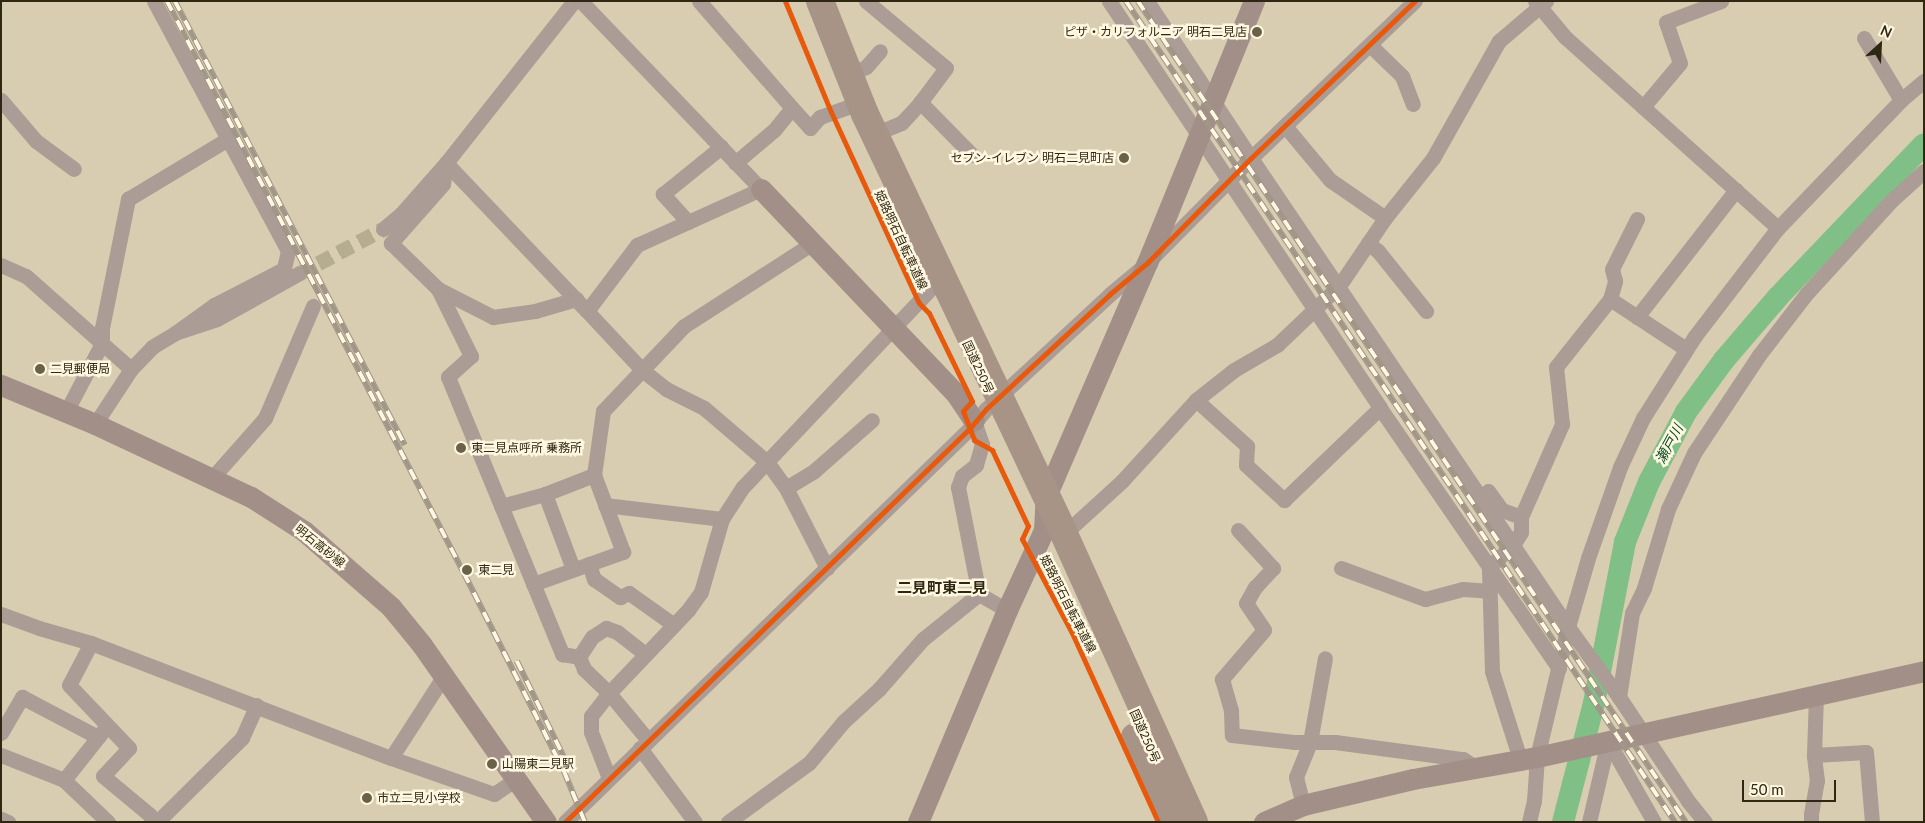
<!DOCTYPE html>
<html>
<head>
<meta charset="utf-8">
<style>
	body { margin:0 }
	#map { position:relative; width:1925px; height:823px; overflow:hidden; background:#d8cdb0; font-family:Lato,"Noto Sans JP",sans-serif }
	div>[style] { position:absolute }
	[style*='--x'] { left:calc(var(--x)*1px); top:calc(var(--y)*1px); width:calc(var(--w)*1px); rotate:calc(var(--a)*1deg) }
	.river>* { height:22px; margin:-11px; padding:0 11px; transform-origin:11px; border-radius:11px; background:#80bf85 }
	.street-tunnel>* { height:15px; margin-top:-7.5px; transform-origin:0; background:repeating-linear-gradient(90deg,#b6ac90 0 15px,transparent 0 23px) }
	.street>* { height:15px; margin:-7.5px; padding:0 7.5px; transform-origin:7.5px; border-radius:7.5px; background:#ab9c95 }
	.secondary>* { height:21px; margin:-10.5px; padding:0 10.5px; transform-origin:10.5px; border-radius:10.5px; background:#a29088 }
	.highway>* { height:28px; margin:-14px; padding:0 14px; transform-origin:14px; border-radius:14px; background:#a79487 }
	.rail>* { height:5.5px; margin-top:-2.75px; transform-origin:0; background:repeating-linear-gradient(90deg,#fff7e1 0 11px,#a19687 0 22px); box-sizing:border-box; border-block:1px solid #a19687 }
	.cycleway>* { height:5px; margin:-2.5px; padding:0 2.5px; transform-origin:2.5px; border-radius:2.5px; background:#e8590c }
	.dots>* { width:14px; height:14px; translate:-50% -50%; box-sizing:border-box; border:2px solid #fff7e1; border-radius:50% }
	span { translate:-50% -50%; white-space:nowrap; text-align:center; line-height:1.15; -webkit-text-stroke:5px #fff7e1; paint-order:stroke }
	.poi-label { font-size:12px; color:#2e2711 }
	.right { translate:-100% -50%; text-align:right }
	.left { translate:0 -50%; text-align:left }
	.street-label { font-size:12px; color:#2e2711 }
	.water-label { font-size:14px; color:#054e21; font-style:italic }
	.quarter-label { font-size:15px; color:#2e2711; font-weight:700 }
	.frame { position:absolute; inset:0; border:2px solid #2e2711; pointer-events:none }
	.north { position:absolute; left:1855px; top:20px; width:50px; height:50px; -webkit-text-stroke:4px #fff7e1; paint-order:stroke; rotate:25deg; font-size:14px; font-weight:700; line-height:20px; text-align:center; color:#2e2711 }
	.north::after { content:''; display:block; margin:auto; width:18px; height:22px; background:#2e2711; clip-path:polygon(50% 0,100% 100%,50% 72%,0 100%) }
	.scale { position:absolute; left:1742px; top:780px; width:94px; height:22px; box-sizing:border-box; border:2px solid #2e2711; border-top:0; padding-left:6px; font-size:15px; line-height:18px; white-space:nowrap; color:#2e2711; -webkit-text-stroke:4px #fff7e1; paint-order:stroke }
</style>
</head>
<body>
<div id="map">
	<div class="river">
		<i style="--x:1563;--y:822;--w:123;--a:-75.4"></i>
		<i style="--x:1594;--y:703;--w:164;--a:-79.1"></i>
		<i style="--x:1625;--y:542;--w:65;--a:-68.2"></i>
		<i style="--x:1649;--y:482;--w:79;--a:-62.1"></i>
		<i style="--x:1686;--y:412;--w:64;--a:-53.8"></i>
		<i style="--x:1724;--y:360;--w:83;--a:-49.4"></i>
		<i style="--x:1778;--y:297;--w:211;--a:-46.3"></i>
	</div>
	<div class="street-tunnel">
		<i style="--x:298;--y:274;--w:96;--a:-27.9"></i>
	</div>
	<div class="street">
		<i style="--x:154;--y:1;--w:284;--a:61.8"></i>
		<i style="--x:288;--y:251;--w:18;--a:103"></i>
		<i style="--x:284;--y:269;--w:79;--a:152.8"></i>
		<i style="--x:214;--y:305;--w:48;--a:144.3"></i>
		<i style="--x:574;--y:1;--w:206;--a:128.3"></i>
		<i style="--x:446;--y:163;--w:21;--a:98"></i>
		<i style="--x:443;--y:184;--w:79;--a:131.4"></i>
		<i style="--x:391;--y:243;--w:66;--a:44.4"></i>
		<i style="--x:438;--y:289;--w:75;--a:63.8"></i>
		<i style="--x:471;--y:356;--w:31;--a:138"></i>
		<i style="--x:448;--y:377;--w:300;--a:67.6"></i>
		<i style="--x:562;--y:654;--w:17;--a:10"></i>
		<i style="--x:699;--y:1;--w:142;--a:49"></i>
		<i style="--x:792;--y:108;--w:28;--a:129"></i>
		<i style="--x:774;--y:130;--w:51;--a:139.8"></i>
		<i style="--x:866;--y:1;--w:104;--a:39.9"></i>
		<i style="--x:946;--y:68;--w:45;--a:126.9"></i>
		<i style="--x:919;--y:104;--w:26;--a:133"></i>
		<i style="--x:901;--y:123;--w:28;--a:157"></i>
		<i style="--x:1109;--y:1;--w:489;--a:56.3"></i>
		<i style="--x:1380;--y:408;--w:316;--a:55.5"></i>
		<i style="--x:1147;--y:1;--w:188;--a:56.5"></i>
		<i style="--x:1251;--y:158;--w:566;--a:55.94"></i>
		<i style="--x:1568;--y:627;--w:87;--a:53.9"></i>
		<i style="--x:1619;--y:697;--w:125;--a:56.4"></i>
		<i style="--x:1688;--y:801;--w:27;--a:51"></i>
		<i style="--x:1535;--y:1;--w:47;--a:50.2"></i>
		<i style="--x:1565;--y:37;--w:286;--a:41.9"></i>
		<i style="--x:1864;--y:38;--w:72;--a:59.2"></i>
		<i style="--x:1370;--y:45;--w:45;--a:44.1"></i>
		<i style="--x:1402;--y:76;--w:30;--a:69"></i>
		<i style="--x:850;--y:74;--w:17;--a:-24"></i>
		<i style="--x:866;--y:67;--w:21;--a:-49"></i>
		<i style="--x:1;--y:100;--w:54;--a:49.5"></i>
		<i style="--x:36;--y:141;--w:47;--a:36.4"></i>
		<i style="--x:920;--y:102;--w:74;--a:45.5"></i>
		<i style="--x:1643;--y:107;--w:57;--a:-49.9"></i>
		<i style="--x:1680;--y:63;--w:43;--a:-108.9"></i>
		<i style="--x:1666;--y:22;--w:59;--a:-20.9"></i>
		<i style="--x:792;--y:108;--w:27;--a:48"></i>
		<i style="--x:810;--y:128;--w:15;--a:-48"></i>
		<i style="--x:820;--y:117;--w:29;--a:-20"></i>
		<i style="--x:1285;--y:126;--w:70;--a:50.2"></i>
		<i style="--x:1330;--y:180;--w:67;--a:34.6"></i>
		<i style="--x:688;--y:222;--w:38;--a:-132"></i>
		<i style="--x:663;--y:194;--w:75;--a:-39"></i>
		<i style="--x:383;--y:229;--w:23;--a:-40"></i>
		<i style="--x:401;--y:214;--w:68;--a:-48.6"></i>
		<i style="--x:446;--y:163;--w:204;--a:46.4"></i>
		<i style="--x:587;--y:311;--w:83;--a:-52.9"></i>
		<i style="--x:637;--y:245;--w:136;--a:-24.3"></i>
		<i style="--x:761;--y:189;--w:260;--a:-133.8"></i>
		<i style="--x:1368;--y:243;--w:13;--a:39"></i>
		<i style="--x:1378;--y:251;--w:77;--a:51.3"></i>
		<i style="--x:1;--y:265;--w:27;--a:24"></i>
		<i style="--x:26;--y:276;--w:140;--a:41.5"></i>
		<i style="--x:438;--y:289;--w:62;--a:27"></i>
		<i style="--x:493;--y:317;--w:42;--a:-8.1"></i>
		<i style="--x:535;--y:311;--w:43;--a:-16.3"></i>
		<i style="--x:1610;--y:299;--w:19;--a:-74"></i>
		<i style="--x:1615;--y:281;--w:12;--a:-104"></i>
		<i style="--x:1612;--y:269;--w:56;--a:-63.4"></i>
		<i style="--x:587;--y:311;--w:81;--a:47"></i>
		<i style="--x:642;--y:370;--w:31;--a:38"></i>
		<i style="--x:666;--y:389;--w:42;--a:26.6"></i>
		<i style="--x:704;--y:408;--w:83;--a:40.6"></i>
		<i style="--x:767;--y:462;--w:32;--a:54"></i>
		<i style="--x:786;--y:488;--w:90;--a:62.9"></i>
		<i style="--x:1637;--y:317;--w:161;--a:-52.1"></i>
		<i style="--x:1196;--y:400;--w:69;--a:42"></i>
		<i style="--x:1247;--y:446;--w:19;--a:93"></i>
		<i style="--x:1246;--y:465;--w:52;--a:42.6"></i>
		<i style="--x:1284;--y:500;--w:133;--a:-43.8"></i>
		<i style="--x:66;--y:412;--w:78;--a:-62.4"></i>
		<i style="--x:102;--y:343;--w:15;--a:-90"></i>
		<i style="--x:102;--y:328;--w:132;--a:-78.6"></i>
		<i style="--x:128;--y:199;--w:114;--a:-31"></i>
		<i style="--x:974;--y:421;--w:24;--a:71"></i>
		<i style="--x:982;--y:444;--w:22;--a:106"></i>
		<i style="--x:976;--y:465;--w:18;--a:142"></i>
		<i style="--x:962;--y:476;--w:12;--a:110"></i>
		<i style="--x:958;--y:487;--w:109;--a:78.9"></i>
		<i style="--x:979;--y:594;--w:32;--a:30"></i>
		<i style="--x:95;--y:424;--w:66;--a:-56.8"></i>
		<i style="--x:131;--y:369;--w:30;--a:-46"></i>
		<i style="--x:152;--y:347;--w:27;--a:-31"></i>
		<i style="--x:175;--y:333;--w:44;--a:-18.4"></i>
		<i style="--x:217;--y:319;--w:93;--a:-29.1"></i>
		<i style="--x:212;--y:478;--w:80;--a:-48.5"></i>
		<i style="--x:265;--y:418;--w:122;--a:-66.8"></i>
		<i style="--x:786;--y:488;--w:33;--a:-31"></i>
		<i style="--x:814;--y:471;--w:77;--a:-41.3"></i>
		<i style="--x:1488;--y:491;--w:24;--a:54"></i>
		<i style="--x:1502;--y:510;--w:20;--a:20"></i>
		<i style="--x:545;--y:494;--w:80;--a:69.5"></i>
		<i style="--x:605;--y:505;--w:118;--a:6.8"></i>
		<i style="--x:501;--y:506;--w:46;--a:-15.3"></i>
		<i style="--x:545;--y:494;--w:53;--a:-21.2"></i>
		<i style="--x:594;--y:475;--w:65;--a:-82"></i>
		<i style="--x:603;--y:411;--w:117;--a:-46.4"></i>
		<i style="--x:684;--y:326;--w:153;--a:-32.8"></i>
		<i style="--x:1238;--y:530;--w:52;--a:47.4"></i>
		<i style="--x:1273;--y:568;--w:26;--a:133"></i>
		<i style="--x:1255;--y:587;--w:18;--a:119"></i>
		<i style="--x:1246;--y:603;--w:32;--a:56"></i>
		<i style="--x:1264;--y:630;--w:65;--a:130.6"></i>
		<i style="--x:1222;--y:679;--w:33;--a:74"></i>
		<i style="--x:1231;--y:711;--w:24;--a:88"></i>
		<i style="--x:1232;--y:735;--w:62;--a:6.4"></i>
		<i style="--x:1294;--y:742;--w:41;--a:0"></i>
		<i style="--x:1335;--y:742;--w:129;--a:7.6"></i>
		<i style="--x:1463;--y:759;--w:14;--a:34"></i>
		<i style="--x:1064;--y:534;--w:79;--a:-42.4"></i>
		<i style="--x:1122;--y:481;--w:110;--a:-47.6"></i>
		<i style="--x:1196;--y:400;--w:48;--a:-38.3"></i>
		<i style="--x:1234;--y:370;--w:50;--a:-30.2"></i>
		<i style="--x:1277;--y:345;--w:86;--a:-43.6"></i>
		<i style="--x:1339;--y:286;--w:82;--a:-55.9"></i>
		<i style="--x:1385;--y:218;--w:77;--a:-51.3"></i>
		<i style="--x:1433;--y:158;--w:134;--a:-60.6"></i>
		<i style="--x:1499;--y:41;--w:62;--a:-40.4"></i>
		<i style="--x:589;--y:564;--w:16;--a:72"></i>
		<i style="--x:594;--y:579;--w:32;--a:35"></i>
		<i style="--x:620;--y:597;--w:10;--a:-24"></i>
		<i style="--x:629;--y:593;--w:55;--a:35.4"></i>
		<i style="--x:1341;--y:568;--w:90;--a:20.3"></i>
		<i style="--x:1425;--y:599;--w:39;--a:-15"></i>
		<i style="--x:1463;--y:589;--w:27;--a:4"></i>
		<i style="--x:533;--y:584;--w:96;--a:-19.6"></i>
		<i style="--x:623;--y:552;--w:82;--a:-110.6"></i>
		<i style="--x:1;--y:614;--w:40;--a:20.2"></i>
		<i style="--x:39;--y:628;--w:54;--a:16.1"></i>
		<i style="--x:91;--y:643;--w:321;--a:21"></i>
		<i style="--x:391;--y:758;--w:109;--a:19.3"></i>
		<i style="--x:494;--y:794;--w:27;--a:-34"></i>
		<i style="--x:91;--y:643;--w:47;--a:117.6"></i>
		<i style="--x:69;--y:685;--w:87;--a:46.4"></i>
		<i style="--x:129;--y:748;--w:38;--a:133"></i>
		<i style="--x:103;--y:776;--w:61;--a:39.7"></i>
		<i style="--x:150;--y:815;--w:7;--a:74"></i>
		<i style="--x:579;--y:657;--w:13;--a:67"></i>
		<i style="--x:584;--y:669;--w:35;--a:44"></i>
		<i style="--x:609;--y:693;--w:61;--a:50.3"></i>
		<i style="--x:579;--y:657;--w:24;--a:-57"></i>
		<i style="--x:592;--y:637;--w:17;--a:-33"></i>
		<i style="--x:606;--y:628;--w:12;--a:20"></i>
		<i style="--x:617;--y:632;--w:36;--a:38"></i>
		<i style="--x:1619;--y:697;--w:85;--a:-81.2"></i>
		<i style="--x:1632;--y:613;--w:28;--a:-64"></i>
		<i style="--x:1644;--y:588;--w:83;--a:-73.1"></i>
		<i style="--x:1668;--y:509;--w:62;--a:-65.1"></i>
		<i style="--x:1694;--y:453;--w:118;--a:-56.4"></i>
		<i style="--x:1759;--y:355;--w:78;--a:-52.3"></i>
		<i style="--x:1807;--y:293;--w:126;--a:-47.6"></i>
		<i style="--x:1892;--y:200;--w:43;--a:-42.2"></i>
		<i style="--x:1;--y:733;--w:42;--a:-59.7"></i>
		<i style="--x:22;--y:697;--w:86;--a:27.8"></i>
		<i style="--x:1608;--y:741;--w:93;--a:60.4"></i>
		<i style="--x:640;--y:748;--w:92;--a:53.4"></i>
		<i style="--x:1;--y:755;--w:68;--a:21.6"></i>
		<i style="--x:64;--y:780;--w:61;--a:43.7"></i>
		<i style="--x:1814;--y:755;--w:52;--a:-3.3"></i>
		<i style="--x:1866;--y:752;--w:70;--a:85.1"></i>
		<i style="--x:391;--y:758;--w:96;--a:-57.3"></i>
		<i style="--x:1520;--y:759;--w:92;--a:-107.7"></i>
		<i style="--x:1492;--y:671;--w:104;--a:-91.7"></i>
		<i style="--x:1489;--y:567;--w:33;--a:-43"></i>
		<i style="--x:1513;--y:545;--w:15;--a:-58"></i>
		<i style="--x:1521;--y:532;--w:15;--a:-90"></i>
		<i style="--x:1521;--y:517;--w:102;--a:-66.2"></i>
		<i style="--x:1562;--y:424;--w:57;--a:-96"></i>
		<i style="--x:1556;--y:367;--w:87;--a:-51.5"></i>
		<i style="--x:1610;--y:299;--w:91;--a:33.3"></i>
		<i style="--x:609;--y:778;--w:49;--a:-111.4"></i>
		<i style="--x:591;--y:732;--w:16;--a:-90"></i>
		<i style="--x:591;--y:716;--w:29;--a:-52"></i>
		<i style="--x:609;--y:693;--w:115;--a:-46.4"></i>
		<i style="--x:688;--y:610;--w:22;--a:-54"></i>
		<i style="--x:701;--y:592;--w:76;--a:-74"></i>
		<i style="--x:722;--y:519;--w:38;--a:-57"></i>
		<i style="--x:743;--y:487;--w:272;--a:-46.6"></i>
		<i style="--x:64;--y:780;--w:63;--a:-51.5"></i>
		<i style="--x:1303;--y:805;--w:29;--a:-104"></i>
		<i style="--x:1296;--y:777;--w:38;--a:-68"></i>
		<i style="--x:1310;--y:742;--w:85;--a:-79.9"></i>
		<i style="--x:1;--y:819;--w:8;--a:23"></i>
		<i style="--x:157;--y:822;--w:120;--a:-44.7"></i>
		<i style="--x:242;--y:738;--w:36;--a:-66"></i>
		<i style="--x:565;--y:822;--w:565;--a:-44.21"></i>
		<i style="--x:970;--y:428;--w:25;--a:-50"></i>
		<i style="--x:986;--y:409;--w:169;--a:-42.8"></i>
		<i style="--x:1110;--y:294;--w:48;--a:-40"></i>
		<i style="--x:1147;--y:263;--w:148;--a:-45.3"></i>
		<i style="--x:1251;--y:158;--w:227;--a:-43.8"></i>
		<i style="--x:728;--y:822;--w:100;--a:-36.1"></i>
		<i style="--x:809;--y:763;--w:53;--a:-50.3"></i>
		<i style="--x:843;--y:722;--w:49;--a:-42.5"></i>
		<i style="--x:879;--y:689;--w:67;--a:-48.7"></i>
		<i style="--x:923;--y:639;--w:72;--a:-38.8"></i>
		<i style="--x:1529;--y:822;--w:22;--a:-77"></i>
		<i style="--x:1534;--y:801;--w:44;--a:-86.1"></i>
		<i style="--x:1537;--y:757;--w:134;--a:-76.6"></i>
		<i style="--x:1568;--y:627;--w:72;--a:-73.8"></i>
		<i style="--x:1588;--y:558;--w:96;--a:-70.6"></i>
		<i style="--x:1620;--y:467;--w:54;--a:-64.9"></i>
		<i style="--x:1643;--y:418;--w:97;--a:-57.6"></i>
		<i style="--x:1695;--y:336;--w:136;--a:-52.5"></i>
		<i style="--x:1778;--y:228;--w:178;--a:-46.1"></i>
		<i style="--x:1901;--y:100;--w:30;--a:-40"></i>
		<i style="--x:1589;--y:822;--w:83;--a:-76.8"></i>
		<i style="--x:1811;--y:822;--w:8;--a:-90"></i>
		<i style="--x:1811;--y:814;--w:34;--a:-80"></i>
		<i style="--x:1817;--y:781;--w:26;--a:-97"></i>
		<i style="--x:1814;--y:755;--w:60;--a:-88.1"></i>
	</div>
	<div class="secondary">
		<i style="--x:761;--y:189;--w:283;--a:46.4"></i>
		<i style="--x:956;--y:394;--w:32;--a:56"></i>
		<i style="--x:1;--y:385;--w:102;--a:22.5"></i>
		<i style="--x:95;--y:424;--w:172;--a:25.1"></i>
		<i style="--x:251;--y:497;--w:63;--a:32.7"></i>
		<i style="--x:304;--y:531;--w:116;--a:41.1"></i>
		<i style="--x:391;--y:607;--w:49;--a:50.8"></i>
		<i style="--x:422;--y:645;--w:216;--a:55"></i>
		<i style="--x:918;--y:822;--w:230;--a:-67.2"></i>
		<i style="--x:1007;--y:610;--w:88;--a:-65.2"></i>
		<i style="--x:1044;--y:530;--w:34;--a:-87"></i>
		<i style="--x:1046;--y:496;--w:254;--a:-66.6"></i>
		<i style="--x:1147;--y:263;--w:283;--a:-67.8"></i>
		<i style="--x:1264;--y:822;--w:43;--a:-23.6"></i>
		<i style="--x:1303;--y:805;--w:113;--a:-13.3"></i>
		<i style="--x:1413;--y:779;--w:126;--a:-10.1"></i>
		<i style="--x:1537;--y:757;--w:396;--a:-12.5"></i>
	</div>
	<div class="highway">
		<i style="--x:820;--y:1;--w:122;--a:68.3"></i>
		<i style="--x:865;--y:114;--w:465;--a:64.6"></i>
		<i style="--x:1064;--y:534;--w:316;--a:65.7"></i>
		<i style="--x:1135;--y:737;--w:92;--a:64.8"></i>
	</div>
	<div class="rail">
		<i style="--x:167;--y:1;--w:645;--a:62.56"></i>
		<i style="--x:464;--y:573;--w:222;--a:63.2"></i>
		<i style="--x:564;--y:771;--w:55;--a:67.6"></i>
		<i style="--x:175;--y:1;--w:500;--a:62.62"></i>
		<i style="--x:1126;--y:1;--w:988;--a:56.23"></i>
		<i style="--x:1138;--y:1;--w:987;--a:56.28"></i>
		<i style="--x:517;--y:661;--w:107;--a:63.9"></i>
	</div>
	<div class="cycleway">
		<i style="--x:785;--y:1;--w:120;--a:67.5"></i>
		<i style="--x:831;--y:112;--w:210;--a:65.3"></i>
		<i style="--x:919;--y:303;--w:14;--a:45"></i>
		<i style="--x:929;--y:313;--w:98;--a:64"></i>
		<i style="--x:972;--y:401;--w:13;--a:132"></i>
		<i style="--x:963;--y:411;--w:31;--a:69"></i>
		<i style="--x:974;--y:440;--w:21;--a:29"></i>
		<i style="--x:992;--y:450;--w:84;--a:64.7"></i>
		<i style="--x:1028;--y:526;--w:14;--a:115"></i>
		<i style="--x:1022;--y:539;--w:106;--a:62"></i>
		<i style="--x:1072;--y:633;--w:208;--a:65.5"></i>
		<i style="--x:565;--y:822;--w:565;--a:-44.21"></i>
		<i style="--x:970;--y:428;--w:25;--a:-50"></i>
		<i style="--x:986;--y:409;--w:169;--a:-42.8"></i>
		<i style="--x:1110;--y:294;--w:48;--a:-40"></i>
		<i style="--x:1147;--y:263;--w:148;--a:-45.3"></i>
		<i style="--x:1251;--y:158;--w:227;--a:-43.8"></i>
	</div>
	<div class="dots">
		<i style="left:1257px;top:32px;background:#6a6149"></i>
		<i style="left:1124px;top:158px;background:#6a6149"></i>
		<i style="left:40px;top:369px;background:#6a6149"></i>
		<i style="left:461px;top:448px;background:#6a6149"></i>
		<i style="left:467px;top:570px;background:#6a6149"></i>
		<i style="left:492px;top:764px;background:#6a6149"></i>
		<i style="left:367px;top:798px;background:#6a6149"></i>
	</div>
	<div class="poi-label">
		<span class="right" style="left:1247px;top:32px">ピザ・カリフォルニア 明石二見店</span>
		<span class="right" style="left:1114px;top:158px">セブン-イレブン 明石二見町店</span>
		<span class="left" style="left:50px;top:369px">二見郵便局</span>
		<span class="left" style="left:471px;top:448px">東二見点呼所 乗務所</span>
		<span class="left" style="left:478px;top:570px">東二見</span>
		<span class="left" style="left:502px;top:764px">山陽東二見駅</span>
		<span class="left" style="left:377px;top:798px">市立二見小学校</span>
	</div>
	<div class="street-label">
		<span style="left:901px;top:240px;rotate:65deg">姫路明石自転車道線</span>
		<span style="left:978px;top:367px;rotate:65deg">国道250号</span>
		<span style="left:320px;top:546px;rotate:39deg">明石高砂線</span>
		<span style="left:1068px;top:604px;rotate:63deg">姫路明石自転車道線</span>
		<span style="left:1145px;top:736px;rotate:66deg">国道250号</span>
	</div>
	<div class="water-label">
		<span style="left:1669px;top:444px;rotate:-62deg">瀬戸川</span>
	</div>
	<div class="quarter-label">
		<span style="left:942px;top:588px">二見町東二見</span>
	</div>
	<div class="frame"></div>
	<div class="north">N</div>
	<div class="scale">50 m</div>
</div>
</body>
</html>
